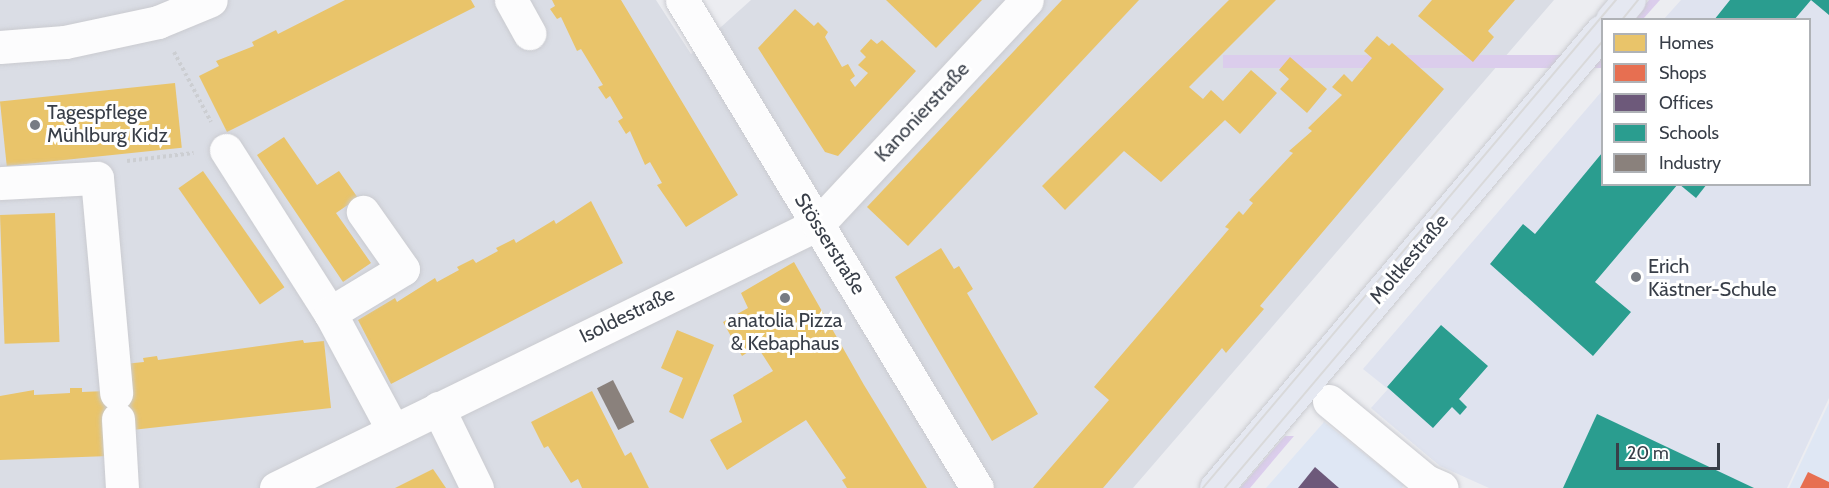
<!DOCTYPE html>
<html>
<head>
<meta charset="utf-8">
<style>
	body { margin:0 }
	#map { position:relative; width:1829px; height:488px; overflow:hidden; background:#ecedf1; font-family:Cabin,sans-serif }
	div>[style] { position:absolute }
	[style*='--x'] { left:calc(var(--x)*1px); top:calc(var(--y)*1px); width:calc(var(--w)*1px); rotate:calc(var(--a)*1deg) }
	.residential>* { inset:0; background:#dadde5 }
	.commercial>* { inset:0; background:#dfe7f4 }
	.education>* { inset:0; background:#dfe3ef }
	.green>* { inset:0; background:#dbcdec; transform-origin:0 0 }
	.homes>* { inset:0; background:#e9c46a; transform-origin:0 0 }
	.shops>* { inset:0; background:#e76f51 }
	.offices>* { inset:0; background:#6d597a }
	.schools>* { inset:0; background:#2a9d8f }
	.industry>* { inset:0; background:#8a817c; transform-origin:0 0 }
	.path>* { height:4px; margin-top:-2px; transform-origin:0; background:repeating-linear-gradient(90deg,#ccced2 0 3px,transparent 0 6px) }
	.roads { filter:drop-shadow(0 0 2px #cacbd0) drop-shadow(0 0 2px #cacbd0) }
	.minor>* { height:33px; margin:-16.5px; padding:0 16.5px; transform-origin:16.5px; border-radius:16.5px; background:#fcfcfd }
	.major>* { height:33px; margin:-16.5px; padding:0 16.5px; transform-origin:16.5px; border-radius:16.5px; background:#e5e8f1 }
	.tram>* { height:1.5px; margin:-0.75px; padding:0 0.75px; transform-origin:0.75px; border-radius:0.75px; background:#d9d9da }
	.dots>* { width:16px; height:16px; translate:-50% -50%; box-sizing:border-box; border:3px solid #fff; border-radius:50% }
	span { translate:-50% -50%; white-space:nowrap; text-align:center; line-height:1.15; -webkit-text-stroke:6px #fff; paint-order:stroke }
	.street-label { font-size:20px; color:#383e48 }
	.poi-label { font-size:20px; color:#383e48 }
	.left { translate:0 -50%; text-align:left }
	.legend { position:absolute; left:1601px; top:18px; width:210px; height:168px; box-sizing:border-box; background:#fff; border:2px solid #afb2b6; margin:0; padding:8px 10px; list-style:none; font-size:18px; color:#383e48 }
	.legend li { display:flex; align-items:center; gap:12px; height:30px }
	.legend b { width:30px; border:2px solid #afb2b6 }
	.scale { position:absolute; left:1616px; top:443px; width:104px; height:27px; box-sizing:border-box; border:3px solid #383e48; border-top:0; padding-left:8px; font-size:18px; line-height:21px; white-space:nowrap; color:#383e48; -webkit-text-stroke:4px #fff; paint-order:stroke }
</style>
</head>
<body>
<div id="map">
	<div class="residential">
		<i style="clip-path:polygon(0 0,656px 0,691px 54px,751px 0,1554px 0,1133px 488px,0 488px)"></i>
	</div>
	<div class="commercial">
		<i style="clip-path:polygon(1829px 403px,1829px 488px,1789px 488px)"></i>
		<i style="clip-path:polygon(1324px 422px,1404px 485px,1402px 488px,1266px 488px)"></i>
	</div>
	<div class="education">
		<i style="clip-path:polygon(1681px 0,1829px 0,1829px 398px,1787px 488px,1489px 488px,1440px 466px,1371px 408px,1388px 389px,1363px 369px,1602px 91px,1602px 184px,1810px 184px,1810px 20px,1664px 19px)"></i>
	</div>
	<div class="green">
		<i style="clip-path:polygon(1649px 0,1660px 0,1643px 19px,1632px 20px)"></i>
		<i style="left:1602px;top:55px;width:13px;height:379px;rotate:90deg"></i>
		<i style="clip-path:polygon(1285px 436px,1294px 436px,1250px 488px,1240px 488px)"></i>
	</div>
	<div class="homes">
		<i style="clip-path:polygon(345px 0,471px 0,475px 7px,227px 132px,199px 76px,219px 66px,216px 61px,254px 46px,252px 42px,276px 30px,278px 34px)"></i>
		<i style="clip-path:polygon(552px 0,621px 0,738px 195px,686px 227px,657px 185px,662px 183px,650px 162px,645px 165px,630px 131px,626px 134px,618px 121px,623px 118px,610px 96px,606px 99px,598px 87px,603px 85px,581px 49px,577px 51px,561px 17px,557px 19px,550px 9px,555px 6px)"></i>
		<i style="clip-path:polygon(886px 0,982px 0,936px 48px)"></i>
		<i style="clip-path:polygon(1062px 0,1139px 0,908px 246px,867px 207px)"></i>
		<i style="clip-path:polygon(1229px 0,1276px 0,1189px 87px,1203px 99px,1211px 90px,1223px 101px,1251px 70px,1277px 93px,1240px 134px,1225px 120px,1161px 182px,1124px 151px,1065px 210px,1042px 186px)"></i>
		<i style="clip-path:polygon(1432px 0,1515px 0,1488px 31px,1494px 37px,1473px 62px,1418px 16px)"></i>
		<i style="clip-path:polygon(795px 9px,814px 26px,818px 22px,828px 32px,825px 37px,842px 67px,848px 64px,855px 76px,850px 80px,855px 87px,868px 73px,858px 65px,866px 57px,860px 51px,871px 39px,877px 44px,882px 40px,916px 71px,838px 156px,825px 152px,758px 48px)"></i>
		<i style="clip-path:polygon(1377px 36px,1389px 46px,1392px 43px,1444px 89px,1260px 306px,1264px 309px,1226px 353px,1222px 348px,1103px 488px,1033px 488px,1109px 400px,1094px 387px,1229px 229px,1225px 227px,1239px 211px,1243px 215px,1253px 203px,1249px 200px,1293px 153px,1289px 151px,1312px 131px,1308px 128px,1342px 95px,1332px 87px,1344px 74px,1352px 82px,1372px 58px,1364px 51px)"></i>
		<i style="clip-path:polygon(1290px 57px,1327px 89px,1307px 113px,1280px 89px,1289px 79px,1279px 70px)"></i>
		<i style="left:175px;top:83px;width:65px;height:176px;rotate:84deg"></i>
		<i style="clip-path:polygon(284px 137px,317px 185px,339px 171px,358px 198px,336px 213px,371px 263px,343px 282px,257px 155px)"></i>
		<i style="left:203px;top:171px;width:142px;height:30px;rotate:55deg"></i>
		<i style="clip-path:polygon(591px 201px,623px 263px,391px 384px,358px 320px,395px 298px,397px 302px,435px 278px,437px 282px,459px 270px,457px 267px,473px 259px,476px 263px,498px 251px,496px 248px,514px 239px,516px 243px,554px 220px,556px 224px)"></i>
		<i style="left:55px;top:213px;width:129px;height:55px;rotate:88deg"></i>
		<i style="clip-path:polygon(941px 248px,954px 269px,959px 266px,973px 289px,967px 293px,1038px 414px,992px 441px,895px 277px)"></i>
		<i style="clip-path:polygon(794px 262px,864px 385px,927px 488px,847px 488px,842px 480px,846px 478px,806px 420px,727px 470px,710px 440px,742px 422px,733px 395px,773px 371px,757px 346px,742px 356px,723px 322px,748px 308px,741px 293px)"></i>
		<i style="clip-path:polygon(677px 330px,714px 345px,683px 419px,669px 412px,683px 378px,661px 368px)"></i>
		<i style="clip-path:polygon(303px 340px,304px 343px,324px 341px,331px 408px,132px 430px,109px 456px,0 460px,0 396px,34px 390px,34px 395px,70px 393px,70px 388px,82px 388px,82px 392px,106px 391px,124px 364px,144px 362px,143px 358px,157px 356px,158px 360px)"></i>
		<i style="clip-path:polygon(592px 391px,625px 456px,631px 452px,649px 488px,582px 488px,578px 479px,571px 483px,548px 446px,544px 448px,531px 422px)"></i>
		<i style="clip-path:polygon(433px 469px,446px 488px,395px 488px)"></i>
	</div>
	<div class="shops">
		<i style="clip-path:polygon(1808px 472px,1829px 482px,1829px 488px,1800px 488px)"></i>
	</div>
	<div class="offices">
		<i style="clip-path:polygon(1315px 467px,1339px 488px,1298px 488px)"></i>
	</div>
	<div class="schools">
		<i style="clip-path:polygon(1730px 0,1829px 0,1829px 15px,1811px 0,1794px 20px,1714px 20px)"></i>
		<i style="clip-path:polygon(1602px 153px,1602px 184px,1678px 184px,1595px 282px,1631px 312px,1593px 356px,1490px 264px,1523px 224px,1535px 234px)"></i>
		<i style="clip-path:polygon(1679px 184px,1707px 184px,1696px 198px)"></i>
		<i style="clip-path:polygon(1441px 325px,1488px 366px,1459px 399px,1467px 407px,1460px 415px,1452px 407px,1433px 428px,1387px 387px)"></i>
		<i style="clip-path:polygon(1597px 414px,1754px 488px,1563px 488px)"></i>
	</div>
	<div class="industry">
		<i style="left:613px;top:380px;width:47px;height:18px;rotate:63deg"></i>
	</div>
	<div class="path">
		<i style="--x:174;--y:52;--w:79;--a:62.1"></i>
		<i style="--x:127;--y:161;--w:67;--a:-6.8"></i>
	</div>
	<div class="roads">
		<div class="minor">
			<i style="--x:511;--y:0;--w:38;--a:61"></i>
			<i style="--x:682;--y:0;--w:570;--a:58.85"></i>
			<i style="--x:0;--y:47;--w:65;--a:-4.4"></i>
			<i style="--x:65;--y:42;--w:95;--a:-12.1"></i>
			<i style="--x:158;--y:22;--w:57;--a:-22.5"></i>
			<i style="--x:226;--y:150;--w:193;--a:57.5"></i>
			<i style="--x:330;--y:313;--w:133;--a:61.7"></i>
			<i style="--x:0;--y:183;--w:97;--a:-3"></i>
			<i style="--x:97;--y:178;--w:216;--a:84.9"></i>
			<i style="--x:330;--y:313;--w:85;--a:-31.1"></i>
			<i style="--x:403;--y:269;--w:70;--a:-125.1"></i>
			<i style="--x:1329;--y:401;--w:126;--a:39.5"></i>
			<i style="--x:1426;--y:481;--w:17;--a:24"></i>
			<i style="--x:438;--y:408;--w:89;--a:64"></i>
			<i style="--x:118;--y:419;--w:69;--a:86.7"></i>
			<i style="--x:276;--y:488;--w:603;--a:-25.97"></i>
			<i style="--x:818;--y:224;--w:306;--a:-47"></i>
		</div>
		<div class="major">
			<i style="--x:1612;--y:20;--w:26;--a:-50"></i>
			<i style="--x:1216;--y:488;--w:598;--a:-49.81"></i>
		</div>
	</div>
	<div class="tram">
		<i style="--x:1622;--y:20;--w:26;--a:-51"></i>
		<i style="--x:1203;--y:488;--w:639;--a:-49.76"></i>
		<i style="--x:1225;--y:488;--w:584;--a:-49.79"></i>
	</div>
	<div class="dots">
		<i style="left:35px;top:125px;background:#777b83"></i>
		<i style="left:1636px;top:277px;background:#777b83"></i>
		<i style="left:785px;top:298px;background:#777b83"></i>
	</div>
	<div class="street-label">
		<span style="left:922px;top:112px;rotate:-47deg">Kanonierstraße</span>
		<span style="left:830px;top:244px;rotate:58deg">Stösserstraße</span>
		<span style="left:1409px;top:259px;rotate:-50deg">Moltkestraße</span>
		<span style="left:627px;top:315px;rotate:-26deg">Isoldestraße</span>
	</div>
	<div class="poi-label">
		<span class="left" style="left:47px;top:124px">Tagespflege<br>Mühlburg Kidz</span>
		<span class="left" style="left:1648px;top:278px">Erich<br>Kästner-Schule</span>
		<span style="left:785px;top:332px">anatolia Pizza<br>&amp; Kebaphaus</span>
	</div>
	<ul class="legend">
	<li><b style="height:16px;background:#e9c46a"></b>Homes</li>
	<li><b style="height:16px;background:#e76f51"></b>Shops</li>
	<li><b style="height:16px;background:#6d597a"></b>Offices</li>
	<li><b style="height:16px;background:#2a9d8f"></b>Schools</li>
	<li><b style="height:16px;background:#8a817c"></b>Industry</li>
	</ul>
	<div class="scale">20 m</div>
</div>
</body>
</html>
